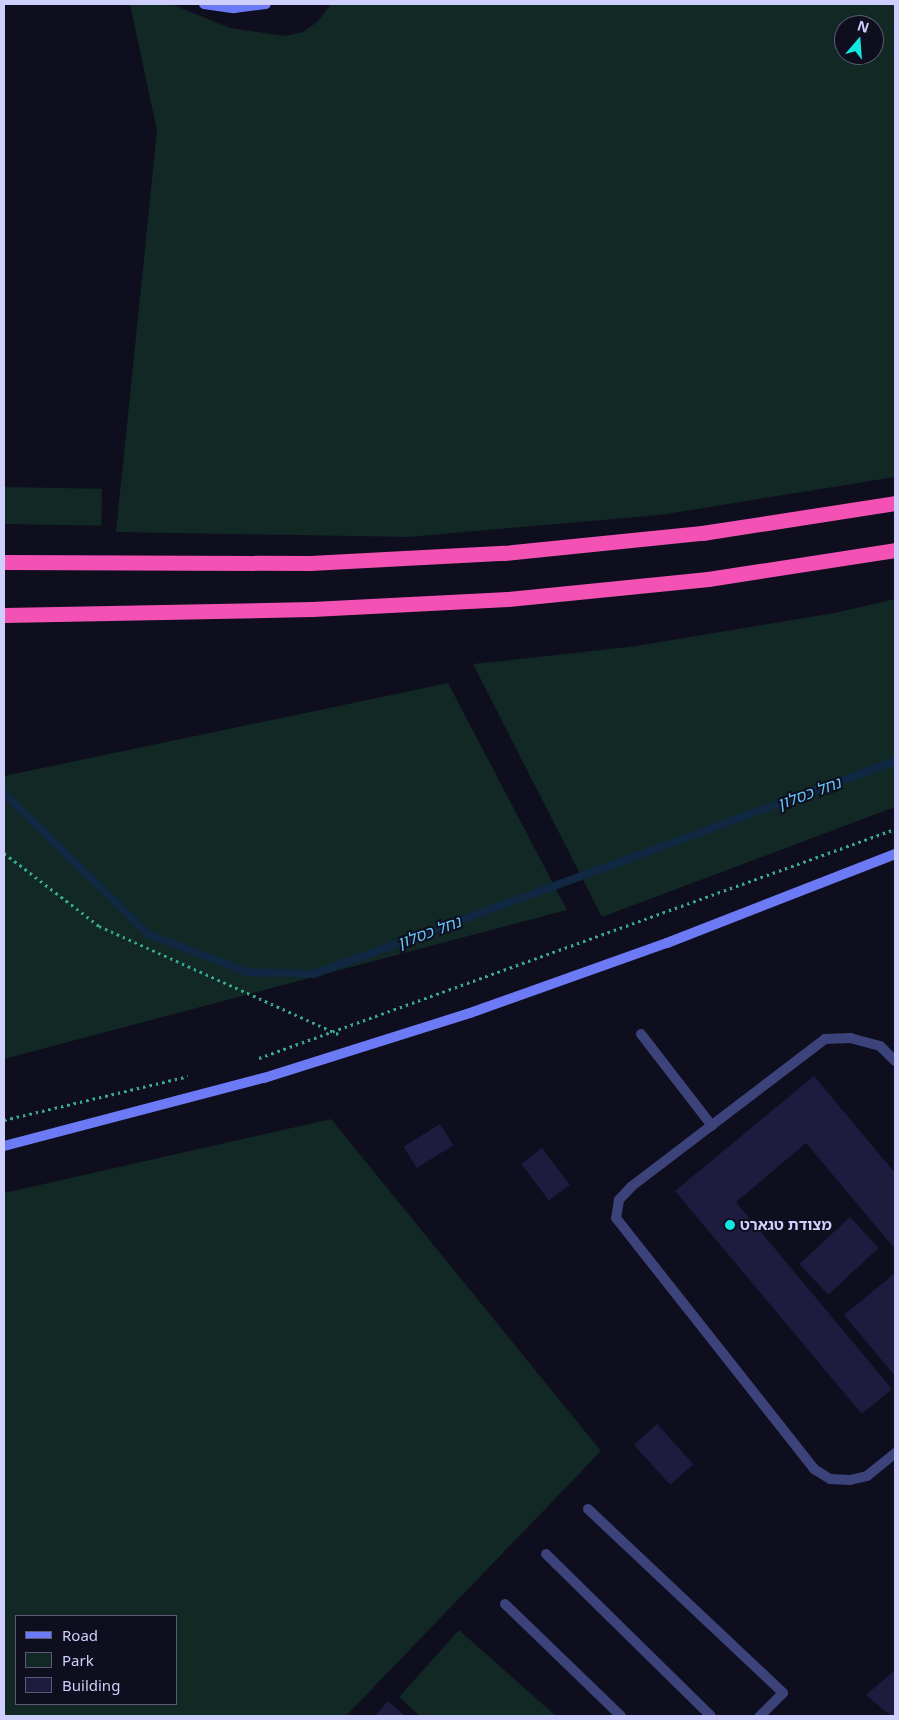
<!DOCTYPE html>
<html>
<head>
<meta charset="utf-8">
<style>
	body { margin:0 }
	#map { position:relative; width:899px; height:1720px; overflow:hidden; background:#0e0e1e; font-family:"Noto Sans","Noto Sans Hebrew",sans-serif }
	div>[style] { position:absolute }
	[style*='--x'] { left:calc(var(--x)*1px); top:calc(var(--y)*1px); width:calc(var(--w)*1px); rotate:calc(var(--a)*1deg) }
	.green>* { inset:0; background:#112824; transform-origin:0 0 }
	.stream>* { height:8px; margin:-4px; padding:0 4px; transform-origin:4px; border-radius:4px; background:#102841 }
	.building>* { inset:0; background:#1e1b3e; transform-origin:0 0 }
	.path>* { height:3px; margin-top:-1.5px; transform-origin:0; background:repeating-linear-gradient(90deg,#36a993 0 2.5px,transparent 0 6.5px) }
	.lane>* { height:10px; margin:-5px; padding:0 5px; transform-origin:5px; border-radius:5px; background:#3c427a }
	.secondary>* { height:10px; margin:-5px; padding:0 5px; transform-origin:5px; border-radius:5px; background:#6c7af5 }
	.highway>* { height:15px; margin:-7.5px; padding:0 7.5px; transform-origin:7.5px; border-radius:7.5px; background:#f352b4 }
	.dots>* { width:14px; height:14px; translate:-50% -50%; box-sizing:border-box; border:2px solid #0e0e1e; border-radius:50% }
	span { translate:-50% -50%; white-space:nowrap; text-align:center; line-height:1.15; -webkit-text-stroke:4px #0e0e1e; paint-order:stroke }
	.poi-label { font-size:15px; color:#cecffc; font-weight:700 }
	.left { translate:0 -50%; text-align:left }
	.water-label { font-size:16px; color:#64c4f5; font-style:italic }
	.frame { position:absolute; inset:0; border:5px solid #cecffc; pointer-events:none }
	.legend { position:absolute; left:15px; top:1615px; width:162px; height:90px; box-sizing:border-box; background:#0e0e1e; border:1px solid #5b5b77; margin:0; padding:6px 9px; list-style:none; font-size:15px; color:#cecffc }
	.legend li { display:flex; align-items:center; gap:10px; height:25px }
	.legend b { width:25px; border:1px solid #5b5b77 }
	.north { position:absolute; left:834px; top:15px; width:50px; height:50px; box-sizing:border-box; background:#0e0e1e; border:1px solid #5b5b77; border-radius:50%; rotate:18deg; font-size:14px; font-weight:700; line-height:20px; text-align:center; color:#cecffc }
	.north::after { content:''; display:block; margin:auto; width:18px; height:22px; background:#10e7e0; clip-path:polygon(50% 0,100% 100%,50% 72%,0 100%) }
</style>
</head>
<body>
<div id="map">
	<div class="green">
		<i style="clip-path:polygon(evenodd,130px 4px,171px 4px,230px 28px,285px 36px,303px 32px,317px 22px,331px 4px,895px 4px,895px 477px,660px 515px,408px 537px,116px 532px,157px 131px,130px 4px,844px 25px,874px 25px,874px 55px,844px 55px,844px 25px)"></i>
		<i style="left:4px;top:487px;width:98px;height:37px;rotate:1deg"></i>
		<i style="clip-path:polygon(895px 599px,895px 807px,602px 917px,473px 664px,636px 646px,835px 613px)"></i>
		<i style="clip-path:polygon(448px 683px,567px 910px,4px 1059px,4px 776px)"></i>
		<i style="clip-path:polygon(evenodd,331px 1119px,601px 1451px,346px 1716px,4px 1716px,4px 1193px,331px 1119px,176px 1616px,176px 1704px,16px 1704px,16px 1616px,176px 1616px)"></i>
		<i style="clip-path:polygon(459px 1630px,556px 1716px,420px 1716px,399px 1697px)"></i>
	</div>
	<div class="stream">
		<i style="--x:4;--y:793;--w:202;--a:44.4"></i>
		<i style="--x:148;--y:934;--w:106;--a:21"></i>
		<i style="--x:247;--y:972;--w:67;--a:1.7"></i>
		<i style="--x:314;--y:974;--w:619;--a:-20.13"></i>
	</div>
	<div class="building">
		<i style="clip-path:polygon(814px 1076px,895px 1173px,895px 1249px,806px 1143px,736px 1202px,892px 1389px,862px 1414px,675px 1191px)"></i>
		<i style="left:440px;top:1124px;width:25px;height:43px;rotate:58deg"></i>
		<i style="left:542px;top:1148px;width:46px;height:26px;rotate:53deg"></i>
		<i style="left:850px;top:1217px;width:42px;height:69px;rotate:47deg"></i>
		<i style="clip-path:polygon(895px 1273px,895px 1376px,844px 1315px)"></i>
		<i style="left:657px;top:1424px;width:54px;height:31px;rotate:48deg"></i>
		<i style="clip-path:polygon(895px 1670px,895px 1716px,891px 1716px,866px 1695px)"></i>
		<i style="clip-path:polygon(388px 1701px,405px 1716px,375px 1716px)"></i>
	</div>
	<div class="path">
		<i style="--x:4;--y:853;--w:120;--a:37.5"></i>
		<i style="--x:99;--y:926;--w:265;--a:24.3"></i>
		<i style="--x:259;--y:1058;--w:676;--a:-19.8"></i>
		<i style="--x:4;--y:1120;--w:189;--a:-13.4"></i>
	</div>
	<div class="lane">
		<i style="--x:641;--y:1034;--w:116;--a:52.3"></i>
		<i style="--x:895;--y:1061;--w:21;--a:-135"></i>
		<i style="--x:880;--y:1046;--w:30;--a:-165"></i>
		<i style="--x:851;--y:1038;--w:26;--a:178"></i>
		<i style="--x:825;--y:1039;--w:244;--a:142.7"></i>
		<i style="--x:631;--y:1187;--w:18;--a:133"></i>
		<i style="--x:619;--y:1200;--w:18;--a:99"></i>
		<i style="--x:616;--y:1218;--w:320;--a:51.7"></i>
		<i style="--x:814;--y:1469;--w:19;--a:32"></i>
		<i style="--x:830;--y:1479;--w:20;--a:3"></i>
		<i style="--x:850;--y:1480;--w:17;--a:-13"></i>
		<i style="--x:867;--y:1476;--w:36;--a:-39"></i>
		<i style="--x:588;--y:1509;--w:268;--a:43.3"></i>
		<i style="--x:783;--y:1693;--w:33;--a:135"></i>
		<i style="--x:546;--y:1554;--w:231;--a:44.5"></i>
		<i style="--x:505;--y:1604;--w:161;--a:44"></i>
	</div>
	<div class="secondary">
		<i style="--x:204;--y:4;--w:30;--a:8"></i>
		<i style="--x:234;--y:8;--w:32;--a:-7"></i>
		<i style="--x:4;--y:1146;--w:269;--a:-14.7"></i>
		<i style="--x:264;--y:1078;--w:216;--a:-17.5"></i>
		<i style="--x:470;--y:1013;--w:209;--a:-19.6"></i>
		<i style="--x:667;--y:943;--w:245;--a:-21.3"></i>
	</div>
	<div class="highway">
		<i style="--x:4;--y:562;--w:306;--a:0.2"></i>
		<i style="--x:310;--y:563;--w:194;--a:-3"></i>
		<i style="--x:504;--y:553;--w:199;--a:-5.8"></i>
		<i style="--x:702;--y:533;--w:195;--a:-8.8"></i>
		<i style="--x:4;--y:615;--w:308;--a:-1.1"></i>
		<i style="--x:312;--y:609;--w:196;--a:-2.9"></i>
		<i style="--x:508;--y:599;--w:201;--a:-5.7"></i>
		<i style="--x:708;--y:579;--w:189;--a:-8.8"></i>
	</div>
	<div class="dots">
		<i style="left:730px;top:1225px;background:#10e7e0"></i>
	</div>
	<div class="poi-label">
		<span class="left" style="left:740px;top:1225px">מצודת טגארט</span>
	</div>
	<div class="water-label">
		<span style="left:809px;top:793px;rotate:-20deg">נחל כסלון</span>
		<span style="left:429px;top:932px;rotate:-20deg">נחל כסלון</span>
	</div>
	<div class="frame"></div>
	<ul class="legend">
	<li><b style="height:6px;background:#6c7af5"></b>Road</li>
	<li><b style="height:14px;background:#112824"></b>Park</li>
	<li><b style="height:14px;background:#1e1b3e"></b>Building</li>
	</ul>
	<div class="north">N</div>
</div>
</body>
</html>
